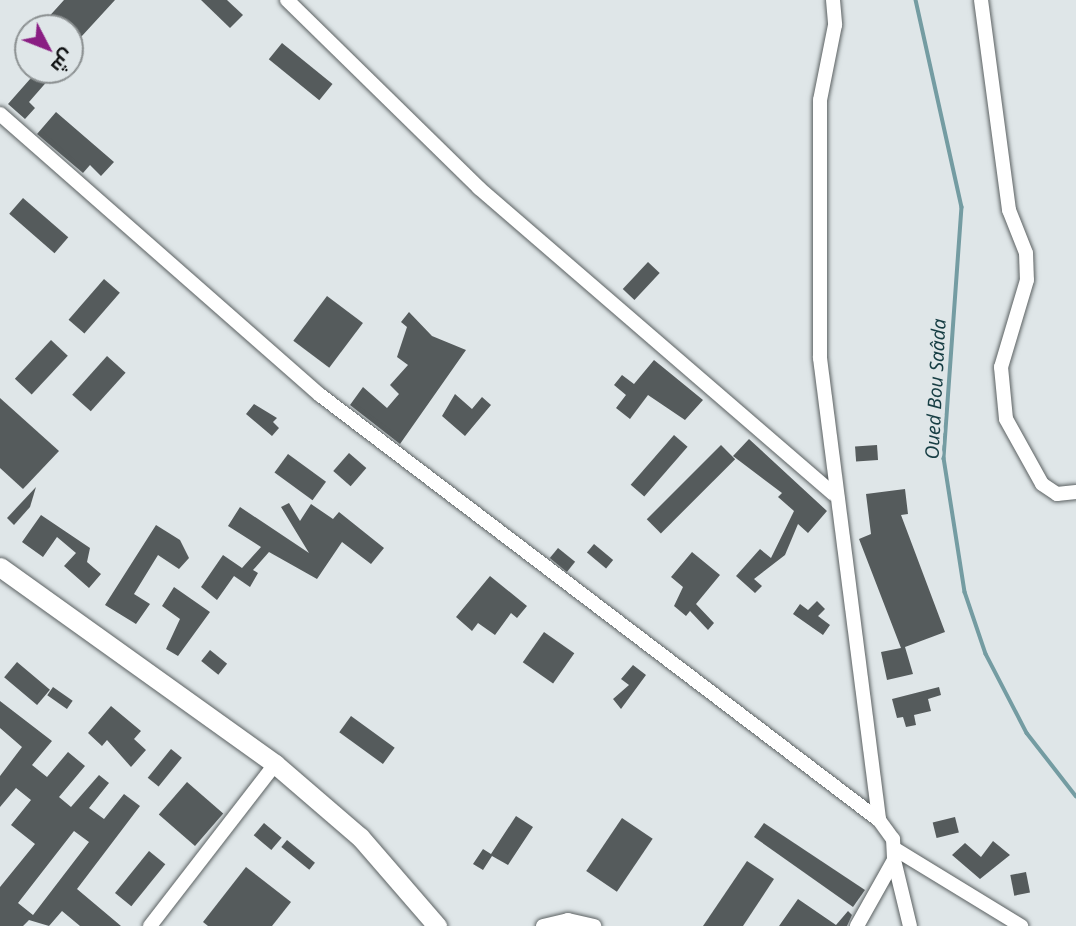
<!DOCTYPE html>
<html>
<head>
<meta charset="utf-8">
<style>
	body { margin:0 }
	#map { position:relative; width:1076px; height:926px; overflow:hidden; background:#dfe6e8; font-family:"Noto Sans",Cairo,sans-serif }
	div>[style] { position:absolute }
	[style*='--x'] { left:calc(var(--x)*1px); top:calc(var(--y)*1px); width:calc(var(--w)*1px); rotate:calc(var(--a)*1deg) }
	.stream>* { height:3.5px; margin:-1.75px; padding:0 1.75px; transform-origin:1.75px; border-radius:1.75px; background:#749ca2 }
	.building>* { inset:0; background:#555b5c; transform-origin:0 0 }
	.roads { filter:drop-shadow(0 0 2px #5b6162) drop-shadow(0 0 2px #5b6162) }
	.minor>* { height:14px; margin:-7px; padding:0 7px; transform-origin:7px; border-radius:7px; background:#fff }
	.secondary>* { height:19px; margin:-9.5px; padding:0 9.5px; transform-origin:9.5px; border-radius:9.5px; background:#fff }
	span { translate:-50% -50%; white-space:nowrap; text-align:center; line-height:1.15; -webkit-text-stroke:7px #dfe6e8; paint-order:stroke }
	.water-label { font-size:19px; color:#163d43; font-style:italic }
	.north { position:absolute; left:14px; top:14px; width:70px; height:70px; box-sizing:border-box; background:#dfe6e8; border:2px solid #8c9192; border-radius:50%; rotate:132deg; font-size:19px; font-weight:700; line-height:28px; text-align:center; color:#0f1112 }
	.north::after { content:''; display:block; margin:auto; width:24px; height:32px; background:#8a1e83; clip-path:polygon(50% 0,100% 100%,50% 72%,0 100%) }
</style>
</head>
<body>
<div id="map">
	<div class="stream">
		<i style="--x:916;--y:0;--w:212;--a:77.5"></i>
		<i style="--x:962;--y:207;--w:252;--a:94.1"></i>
		<i style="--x:944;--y:458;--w:136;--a:81.1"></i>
		<i style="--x:965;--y:592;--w:65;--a:71.3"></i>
		<i style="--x:986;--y:654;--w:89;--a:62.6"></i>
		<i style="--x:1027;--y:733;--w:80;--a:52.1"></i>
	</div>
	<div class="building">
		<i style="clip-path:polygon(64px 0,115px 0,70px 49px,70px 28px,45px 21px)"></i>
		<i style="clip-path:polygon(201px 0,227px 0,243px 15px,230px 28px)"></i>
		<i style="left:282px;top:43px;width:65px;height:21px;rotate:39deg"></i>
		<i style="clip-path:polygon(38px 70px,57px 70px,29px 102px,35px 108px,25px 119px,8px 104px)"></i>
		<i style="clip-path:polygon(56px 112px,114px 162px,101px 176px,90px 165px,83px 173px,37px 134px)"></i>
		<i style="left:23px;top:198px;width:60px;height:21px;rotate:41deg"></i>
		<i style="left:648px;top:262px;width:16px;height:37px;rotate:43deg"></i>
		<i style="left:104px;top:279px;width:21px;height:54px;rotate:41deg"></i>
		<i style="left:327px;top:296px;width:45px;height:56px;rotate:37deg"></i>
		<i style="clip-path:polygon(409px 312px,432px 336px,466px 350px,400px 444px,350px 405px,363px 387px,387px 408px,399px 394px,390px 385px,408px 365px,397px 357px,407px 327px,401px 322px)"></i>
		<i style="left:51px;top:340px;width:23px;height:53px;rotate:43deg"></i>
		<i style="left:107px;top:356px;width:25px;height:52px;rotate:42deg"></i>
		<i style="clip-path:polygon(654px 360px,703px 400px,685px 420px,648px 395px,630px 419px,616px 408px,626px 395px,614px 385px,622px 375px,634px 384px)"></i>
		<i style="clip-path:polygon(455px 394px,472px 409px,482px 397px,491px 405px,465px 436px,442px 416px)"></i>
		<i style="clip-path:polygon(0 398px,59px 451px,23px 489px,0 468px)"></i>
		<i style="clip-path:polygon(254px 404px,277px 418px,273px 422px,279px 428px,272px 436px,246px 414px)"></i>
		<i style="left:674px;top:435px;width:18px;height:66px;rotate:41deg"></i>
		<i style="clip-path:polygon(749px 439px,827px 511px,808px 533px,798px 524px,785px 555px,754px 579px,762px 586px,755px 593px,736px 576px,760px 549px,771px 558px,794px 511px,778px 497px,782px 493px,733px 456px)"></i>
		<i style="left:721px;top:445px;width:20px;height:105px;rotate:45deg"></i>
		<i style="left:877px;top:445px;width:15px;height:22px;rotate:86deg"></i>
		<i style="left:349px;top:453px;width:23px;height:24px;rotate:41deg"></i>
		<i style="left:288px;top:454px;width:47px;height:23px;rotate:36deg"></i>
		<i style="clip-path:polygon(36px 487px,30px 507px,14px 525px,7px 518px)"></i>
		<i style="clip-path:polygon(905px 489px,908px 514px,901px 515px,945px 632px,905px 647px,913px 674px,887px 680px,881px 652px,901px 648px,859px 539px,871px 534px,866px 494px)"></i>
		<i style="clip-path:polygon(289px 503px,300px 521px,311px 504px,333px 519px,339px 512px,384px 548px,371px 564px,342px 542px,317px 579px,269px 552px,253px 570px,258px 573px,250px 587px,234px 576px,217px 600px,201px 587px,223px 555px,242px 568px,261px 547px,228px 526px,240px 507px,309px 553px,281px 507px)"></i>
		<i style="clip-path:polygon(41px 515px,90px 548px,87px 562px,101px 574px,89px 588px,64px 566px,76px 553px,57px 537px,43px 557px,22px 542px)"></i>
		<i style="clip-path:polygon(156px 525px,180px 540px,189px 558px,179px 569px,158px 555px,134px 594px,150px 604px,136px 624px,105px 605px)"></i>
		<i style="left:594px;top:544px;width:25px;height:11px;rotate:40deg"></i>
		<i style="left:558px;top:548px;width:22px;height:13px;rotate:39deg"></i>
		<i style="clip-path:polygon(692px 552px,720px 575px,696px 604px,714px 623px,708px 630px,690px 611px,686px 616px,674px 606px,683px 587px,671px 577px)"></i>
		<i style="clip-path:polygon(490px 576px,527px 606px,517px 618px,511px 613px,495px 635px,478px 623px,472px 631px,456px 617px)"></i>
		<i style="clip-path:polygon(174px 587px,210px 612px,178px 656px,166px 649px,180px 619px,162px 606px)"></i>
		<i style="clip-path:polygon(817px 601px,825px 609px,818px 616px,830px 625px,823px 635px,793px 614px,800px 604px,808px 610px)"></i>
		<i style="left:544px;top:632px;width:37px;height:37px;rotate:35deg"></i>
		<i style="left:210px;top:650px;width:22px;height:14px;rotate:39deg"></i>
		<i style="left:17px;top:662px;width:43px;height:20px;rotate:40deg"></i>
		<i style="clip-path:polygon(633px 665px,646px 675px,621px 709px,613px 699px,629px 685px,621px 679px)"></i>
		<i style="left:53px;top:687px;width:24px;height:10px;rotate:35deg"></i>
		<i style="clip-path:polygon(939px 687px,941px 695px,928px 699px,931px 711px,914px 715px,916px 725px,906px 727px,903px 717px,897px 718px,892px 699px)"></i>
		<i style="clip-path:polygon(evenodd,0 701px,52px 741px,32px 765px,47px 777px,68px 752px,85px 766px,59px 797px,71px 807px,99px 775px,109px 783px,89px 808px,104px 819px,124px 794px,140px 806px,77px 889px,121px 926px,80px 926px,62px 911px,49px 926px,29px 920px,23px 926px,0 926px,0 887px,35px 844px,11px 825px,31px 800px,16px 788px,0 807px,0 776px,22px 747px,0 728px,0 701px,74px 831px,89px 842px,33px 915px,18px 903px,74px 831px)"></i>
		<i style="clip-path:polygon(111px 706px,141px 731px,134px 739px,146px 750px,131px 767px,107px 740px,102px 746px,88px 733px)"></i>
		<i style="left:351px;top:716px;width:54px;height:20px;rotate:36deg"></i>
		<i style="left:171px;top:749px;width:14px;height:37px;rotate:39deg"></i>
		<i style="left:187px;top:782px;width:48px;height:43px;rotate:41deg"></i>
		<i style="clip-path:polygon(516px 816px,533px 827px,508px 865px,492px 856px,483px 870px,473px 864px,483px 849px,491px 854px)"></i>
		<i style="left:955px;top:817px;width:16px;height:23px;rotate:76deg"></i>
		<i style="left:622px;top:818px;width:37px;height:64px;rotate:34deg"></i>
		<i style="left:264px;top:823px;width:23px;height:16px;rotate:40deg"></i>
		<i style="clip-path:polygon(764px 823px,865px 890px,853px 907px,754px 837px)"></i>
		<i style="left:287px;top:840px;width:36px;height:9px;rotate:39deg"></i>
		<i style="clip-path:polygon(993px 841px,1010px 855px,980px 879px,952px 855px,965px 843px,981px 857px)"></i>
		<i style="left:149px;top:851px;width:21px;height:54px;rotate:39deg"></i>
		<i style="clip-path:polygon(747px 861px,774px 879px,743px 926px,703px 926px)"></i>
		<i style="clip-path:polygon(246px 867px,291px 902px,272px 926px,208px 926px,203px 922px)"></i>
		<i style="left:1026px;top:872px;width:21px;height:16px;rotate:79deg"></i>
		<i style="clip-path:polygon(798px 899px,836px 925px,848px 911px,852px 915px,847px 926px,779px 926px)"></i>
	</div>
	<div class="roads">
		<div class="minor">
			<i style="--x:287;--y:0;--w:269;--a:44.4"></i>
			<i style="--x:479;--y:188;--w:468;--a:40.8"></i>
			<i style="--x:833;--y:0;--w:25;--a:85"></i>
			<i style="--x:835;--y:25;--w:76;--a:101.3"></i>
			<i style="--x:820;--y:100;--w:258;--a:90"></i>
			<i style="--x:820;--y:358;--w:466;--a:82.7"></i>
			<i style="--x:981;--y:0;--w:212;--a:82.4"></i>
			<i style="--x:1009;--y:210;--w:46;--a:68.4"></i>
			<i style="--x:1026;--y:253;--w:27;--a:88"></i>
			<i style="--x:1027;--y:280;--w:91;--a:106.6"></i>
			<i style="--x:1001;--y:367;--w:52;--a:84.5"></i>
			<i style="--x:1006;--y:419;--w:74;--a:61"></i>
			<i style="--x:1042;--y:484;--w:18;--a:34"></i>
			<i style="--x:1057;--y:494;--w:19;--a:-6"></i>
			<i style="--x:0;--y:114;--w:426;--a:41.3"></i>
			<i style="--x:320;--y:395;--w:702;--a:37.25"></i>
			<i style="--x:879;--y:820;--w:24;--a:54"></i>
			<i style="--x:893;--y:839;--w:21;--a:87"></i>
			<i style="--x:894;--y:860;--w:76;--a:119.3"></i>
			<i style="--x:895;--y:849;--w:148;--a:31.4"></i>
			<i style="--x:894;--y:860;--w:68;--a:76.4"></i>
			<i style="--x:150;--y:926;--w:205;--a:-52.3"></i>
			<i style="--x:543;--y:926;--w:26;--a:-13"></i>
			<i style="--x:568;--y:920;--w:27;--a:13"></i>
		</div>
		<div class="secondary">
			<i style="--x:0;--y:567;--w:338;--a:35.6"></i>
			<i style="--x:275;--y:764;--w:112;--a:40.7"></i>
			<i style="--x:360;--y:837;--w:118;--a:49.1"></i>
		</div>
	</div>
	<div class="water-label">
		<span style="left:936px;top:389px;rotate:-87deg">Oued Bou Saâda</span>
	</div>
	<div class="north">ش</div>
</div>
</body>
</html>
